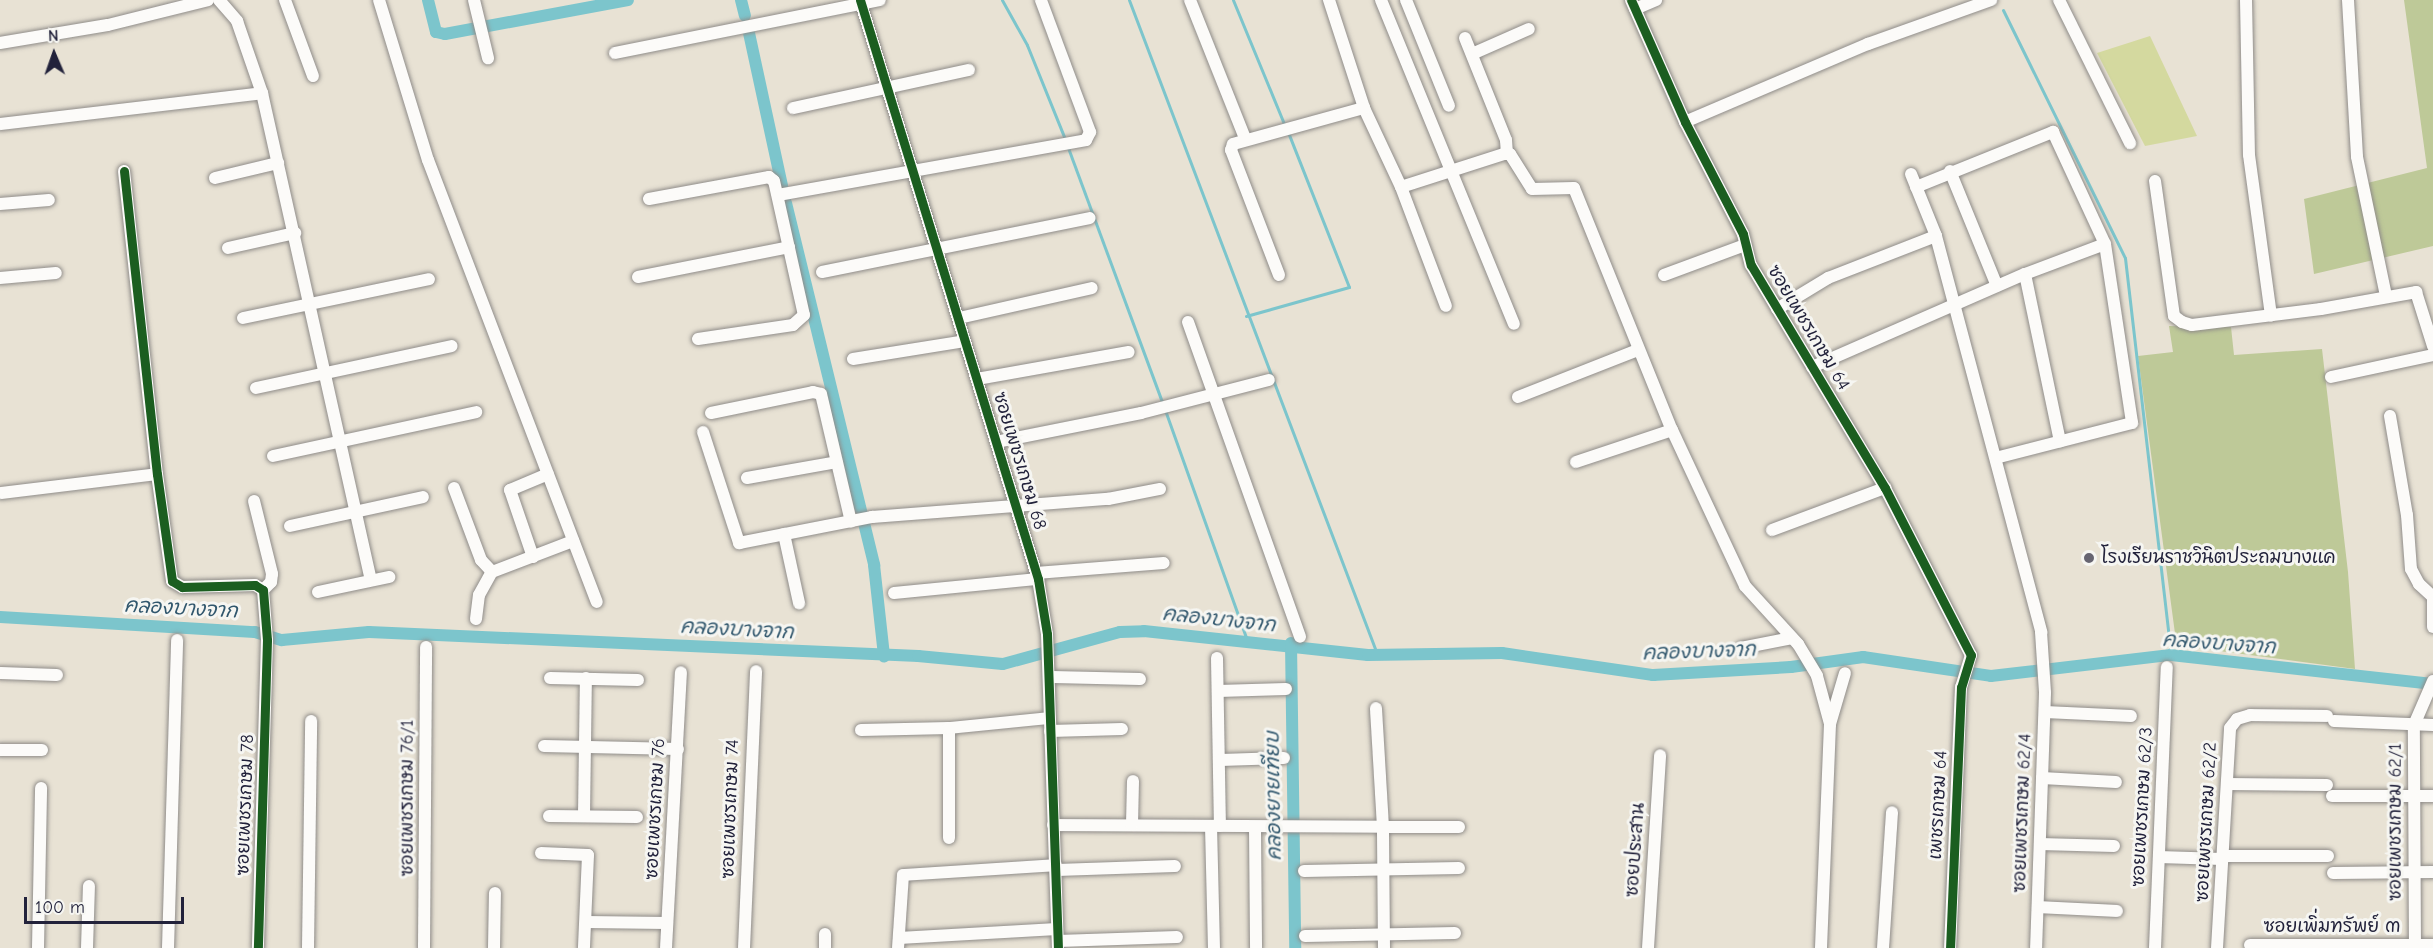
<!DOCTYPE html>
<html>
<head>
<meta charset="utf-8">
<style>
	body { margin:0 }
	#map { position:relative; width:2433px; height:948px; overflow:hidden; background:#e8e2d4; font-family:"Comic Neue","Playpen Sans Thai",sans-serif }
	div>[style] { position:absolute }
	[style*='--x'] { left:calc(var(--x)*1px); top:calc(var(--y)*1px); width:calc(var(--w)*1px); rotate:calc(var(--a)*1deg) }
	.green>* { inset:0; background:#d4d99f }
	.forest>* { inset:0; background:#bec998 }
	.stream>* { height:3px; margin:-1.5px; padding:0 1.5px; transform-origin:1.5px; border-radius:1.5px; background:#7cc5cc }
	.canal>* { height:12px; margin:-6px; padding:0 6px; transform-origin:6px; border-radius:6px; background:#7cc5cc }
	.roads { filter:drop-shadow(0 0 2px #8f8c89) drop-shadow(0 0 2px #8f8c89) }
	.minor>* { height:12px; margin:-6px; padding:0 6px; transform-origin:6px; border-radius:6px; background:#fcfbf9 }
	.cycleway>* { height:9px; margin:-4.5px; padding:0 4.5px; transform-origin:4.5px; border-radius:4.5px; background:#1b5e20 }
	.dots>* { width:16px; height:16px; translate:-50% -50%; box-sizing:border-box; border:3px solid #f6f6f2; border-radius:50% }
	span { translate:-50% -50%; white-space:nowrap; text-align:center; line-height:1.15; -webkit-text-stroke:6px #f6f6f2; paint-order:stroke }
	.street-label { font-size:18px; color:#22223b }
	.poi-label { font-size:18px; color:#22223b }
	.left { translate:0 -50%; text-align:left }
	.water-label { font-size:20px; color:#31576d; font-style:italic }
	.north { position:absolute; left:24px; top:24px; width:60px; height:60px; -webkit-text-stroke:4px #f6f6f2; paint-order:stroke; rotate:358deg; font-size:16px; font-weight:700; line-height:24px; text-align:center; color:#22223b }
	.north::after { content:''; display:block; margin:auto; width:21px; height:27px; background:#22223b; clip-path:polygon(50% 0,100% 100%,50% 72%,0 100%) }
	.scale { position:absolute; left:24px; top:897px; width:160px; height:27px; box-sizing:border-box; border:3px solid #22223b; border-top:0; padding-left:8px; font-size:18px; line-height:21px; white-space:nowrap; color:#22223b; -webkit-text-stroke:4px #f6f6f2; paint-order:stroke }
</style>
</head>
<body>
<div id="map">
	<div class="green">
		<i style="clip-path:polygon(2150px 36px,2197px 136px,2145px 146px,2097px 53px)"></i>
	</div>
	<div class="forest">
		<i style="clip-path:polygon(2404px 0,2433px 0,2433px 246px,2314px 274px,2304px 199px,2427px 168px)"></i>
		<i style="clip-path:polygon(2169px 326px,2231px 327px,2234px 355px,2322px 349px,2348px 572px,2355px 669px,2189px 647px,2176px 641px,2138px 356px,2173px 352px)"></i>
	</div>
	<div class="stream">
		<i style="--x:1002;--y:0;--w:51;--a:60.9"></i>
		<i style="--x:1027;--y:45;--w:101;--a:68"></i>
		<i style="--x:1129;--y:0;--w:699;--a:69.23"></i>
		<i style="--x:1233;--y:0;--w:136;--a:67.6"></i>
		<i style="--x:2003;--y:10;--w:276;--a:63.8"></i>
		<i style="--x:2125;--y:258;--w:400;--a:83.4"></i>
		<i style="--x:1067;--y:145;--w:276;--a:69.7"></i>
		<i style="--x:1246;--y:316;--w:107;--a:-15.7"></i>
		<i style="--x:1349;--y:287;--w:167;--a:-111.5"></i>
		<i style="--x:1165;--y:410;--w:244;--a:70.4"></i>
	</div>
	<div class="canal">
		<i style="--x:428;--y:0;--w:33;--a:76"></i>
		<i style="--x:436;--y:32;--w:9;--a:13"></i>
		<i style="--x:445;--y:34;--w:186;--a:-10.5"></i>
		<i style="--x:741;--y:0;--w:16;--a:76"></i>
		<i style="--x:749;--y:33;--w:156;--a:77.8"></i>
		<i style="--x:786;--y:203;--w:373;--a:76.3"></i>
		<i style="--x:874;--y:565;--w:92;--a:83.7"></i>
		<i style="--x:0;--y:617;--w:255;--a:3.4"></i>
		<i style="--x:255;--y:632;--w:28;--a:17"></i>
		<i style="--x:282;--y:640;--w:87;--a:-5.3"></i>
		<i style="--x:369;--y:632;--w:550;--a:2.5"></i>
		<i style="--x:918;--y:656;--w:85;--a:5.4"></i>
		<i style="--x:1003;--y:664;--w:121;--a:-15.3"></i>
		<i style="--x:1120;--y:632;--w:24;--a:-2"></i>
		<i style="--x:1144;--y:631;--w:225;--a:6.1"></i>
		<i style="--x:1368;--y:655;--w:134;--a:-0.9"></i>
		<i style="--x:1502;--y:653;--w:153;--a:8.3"></i>
		<i style="--x:1653;--y:675;--w:138;--a:-3.3"></i>
		<i style="--x:1791;--y:667;--w:73;--a:-7.9"></i>
		<i style="--x:1863;--y:657;--w:129;--a:8.4"></i>
		<i style="--x:1991;--y:676;--w:181;--a:-6.7"></i>
		<i style="--x:2171;--y:655;--w:264;--a:6.3"></i>
		<i style="--x:1291;--y:643;--w:305;--a:89.2"></i>
	</div>
	<div class="roads">
		<div class="minor">
			<i style="--x:219;--y:0;--w:28;--a:49"></i>
			<i style="--x:237;--y:21;--w:76;--a:70.9"></i>
			<i style="--x:262;--y:93;--w:499;--a:77.4"></i>
			<i style="--x:285;--y:0;--w:81;--a:69.8"></i>
			<i style="--x:379;--y:0;--w:167;--a:73"></i>
			<i style="--x:428;--y:160;--w:473;--a:69.1"></i>
			<i style="--x:474;--y:0;--w:60;--a:76.4"></i>
			<i style="--x:860;--y:0;--w:606;--a:72.91"></i>
			<i style="--x:1038;--y:579;--w:56;--a:80.7"></i>
			<i style="--x:1047;--y:634;--w:314;--a:88"></i>
			<i style="--x:1190;--y:0;--w:149;--a:68.3"></i>
			<i style="--x:1329;--y:0;--w:114;--a:72"></i>
			<i style="--x:1364;--y:108;--w:87;--a:64.9"></i>
			<i style="--x:1401;--y:187;--w:127;--a:69.3"></i>
			<i style="--x:1381;--y:0;--w:350;--a:67.7"></i>
			<i style="--x:1406;--y:0;--w:114;--a:67.9"></i>
			<i style="--x:1631;--y:0;--w:133;--a:66.1"></i>
			<i style="--x:1685;--y:122;--w:126;--a:62.6"></i>
			<i style="--x:1743;--y:234;--w:32;--a:76"></i>
			<i style="--x:1751;--y:265;--w:260;--a:59"></i>
			<i style="--x:1885;--y:488;--w:188;--a:62.8"></i>
			<i style="--x:1971;--y:655;--w:34;--a:107"></i>
			<i style="--x:1961;--y:687;--w:261;--a:92.4"></i>
			<i style="--x:2059;--y:0;--w:160;--a:63.6"></i>
			<i style="--x:2246;--y:0;--w:155;--a:88.9"></i>
			<i style="--x:2249;--y:155;--w:162;--a:82.2"></i>
			<i style="--x:2348;--y:0;--w:157;--a:86.7"></i>
			<i style="--x:2357;--y:157;--w:142;--a:78.2"></i>
			<i style="--x:1635;--y:9;--w:23;--a:-23"></i>
			<i style="--x:1465;--y:38;--w:110;--a:68.1"></i>
			<i style="--x:1506;--y:140;--w:14;--a:86"></i>
			<i style="--x:0;--y:43;--w:109;--a:-9.5"></i>
			<i style="--x:108;--y:25;--w:103;--a:-14"></i>
			<i style="--x:615;--y:53;--w:270;--a:-11.3"></i>
			<i style="--x:1472;--y:54;--w:62;--a:-23.7"></i>
			<i style="--x:793;--y:108;--w:180;--a:-12.2"></i>
			<i style="--x:1685;--y:122;--w:199;--a:-23.1"></i>
			<i style="--x:1868;--y:44;--w:131;--a:-19.7"></i>
			<i style="--x:0;--y:124;--w:264;--a:-6.7"></i>
			<i style="--x:124;--y:171;--w:305;--a:83.8"></i>
			<i style="--x:157;--y:474;--w:108;--a:82"></i>
			<i style="--x:172;--y:581;--w:12;--a:31"></i>
			<i style="--x:182;--y:587;--w:73;--a:-1.6"></i>
			<i style="--x:255;--y:585;--w:9;--a:32"></i>
			<i style="--x:263;--y:590;--w:50;--a:85.4"></i>
			<i style="--x:267;--y:640;--w:308;--a:91.7"></i>
			<i style="--x:1950;--y:171;--w:124;--a:67.8"></i>
			<i style="--x:1911;--y:174;--w:67;--a:68"></i>
			<i style="--x:1936;--y:236;--w:410;--a:75.1"></i>
			<i style="--x:2041;--y:632;--w:61;--a:86.2"></i>
			<i style="--x:2045;--y:693;--w:255;--a:92"></i>
			<i style="--x:215;--y:178;--w:65;--a:-13.4"></i>
			<i style="--x:2155;--y:181;--w:136;--a:82"></i>
			<i style="--x:2174;--y:316;--w:10;--a:37"></i>
			<i style="--x:2182;--y:322;--w:10;--a:17"></i>
			<i style="--x:2192;--y:325;--w:130;--a:-7.1"></i>
			<i style="--x:2321;--y:309;--w:97;--a:-10.1"></i>
			<i style="--x:2416;--y:292;--w:57;--a:72.5"></i>
			<i style="--x:1401;--y:187;--w:108;--a:-17.8"></i>
			<i style="--x:1504;--y:154;--w:6;--a:0"></i>
			<i style="--x:1510;--y:154;--w:41;--a:57.8"></i>
			<i style="--x:1532;--y:189;--w:42;--a:-1.4"></i>
			<i style="--x:1574;--y:188;--w:261;--a:68"></i>
			<i style="--x:1672;--y:430;--w:172;--a:64.9"></i>
			<i style="--x:1745;--y:586;--w:79;--a:47.6"></i>
			<i style="--x:1798;--y:644;--w:37;--a:59"></i>
			<i style="--x:1817;--y:676;--w:50;--a:74.8"></i>
			<i style="--x:1916;--y:187;--w:148;--a:-21.9"></i>
			<i style="--x:2053;--y:132;--w:123;--a:65.1"></i>
			<i style="--x:2105;--y:244;--w:181;--a:81.4"></i>
			<i style="--x:2132;--y:423;--w:140;--a:165.6"></i>
			<i style="--x:778;--y:195;--w:313;--a:-10.1"></i>
			<i style="--x:1086;--y:140;--w:9;--a:-63"></i>
			<i style="--x:1090;--y:132;--w:141;--a:-110.4"></i>
			<i style="--x:649;--y:199;--w:122;--a:-10.4"></i>
			<i style="--x:769;--y:177;--w:6;--a:39"></i>
			<i style="--x:774;--y:181;--w:137;--a:77.4"></i>
			<i style="--x:804;--y:315;--w:15;--a:138"></i>
			<i style="--x:793;--y:325;--w:96;--a:171.6"></i>
			<i style="--x:0;--y:204;--w:49;--a:-4.7"></i>
			<i style="--x:228;--y:248;--w:69;--a:-12.6"></i>
			<i style="--x:822;--y:272;--w:273;--a:-11.4"></i>
			<i style="--x:2025;--y:274;--w:171;--a:78.2"></i>
			<i style="--x:1279;--y:275;--w:134;--a:-111"></i>
			<i style="--x:1231;--y:150;--w:6;--a:-72"></i>
			<i style="--x:1233;--y:144;--w:136;--a:-15.4"></i>
			<i style="--x:1664;--y:275;--w:86;--a:-20.3"></i>
			<i style="--x:638;--y:277;--w:154;--a:-11.2"></i>
			<i style="--x:0;--y:278;--w:56;--a:-5.1"></i>
			<i style="--x:1777;--y:309;--w:60;--a:-31.3"></i>
			<i style="--x:1828;--y:278;--w:116;--a:-21.3"></i>
			<i style="--x:243;--y:318;--w:190;--a:-11.8"></i>
			<i style="--x:959;--y:318;--w:136;--a:-12.7"></i>
			<i style="--x:1188;--y:322;--w:334;--a:70.4"></i>
			<i style="--x:853;--y:359;--w:113;--a:-9.1"></i>
			<i style="--x:1812;--y:367;--w:232;--a:-23.6"></i>
			<i style="--x:2025;--y:274;--w:85;--a:-20.6"></i>
			<i style="--x:2331;--y:377;--w:104;--a:-12.2"></i>
			<i style="--x:977;--y:379;--w:154;--a:-10.1"></i>
			<i style="--x:256;--y:388;--w:200;--a:-12.1"></i>
			<i style="--x:1518;--y:397;--w:129;--a:-21.4"></i>
			<i style="--x:711;--y:413;--w:104;--a:-11.6"></i>
			<i style="--x:813;--y:392;--w:8;--a:14"></i>
			<i style="--x:821;--y:394;--w:131;--a:76.8"></i>
			<i style="--x:2390;--y:416;--w:100;--a:80.3"></i>
			<i style="--x:2407;--y:515;--w:54;--a:85.8"></i>
			<i style="--x:2411;--y:569;--w:17;--a:62"></i>
			<i style="--x:2419;--y:584;--w:19;--a:43"></i>
			<i style="--x:703;--y:432;--w:117;--a:72"></i>
			<i style="--x:739;--y:543;--w:136;--a:-11.1"></i>
			<i style="--x:872;--y:517;--w:237;--a:-4.4"></i>
			<i style="--x:1108;--y:499;--w:53;--a:-10.9"></i>
			<i style="--x:996;--y:442;--w:148;--a:-11.3"></i>
			<i style="--x:1141;--y:413;--w:132;--a:-14.5"></i>
			<i style="--x:273;--y:456;--w:208;--a:-12.2"></i>
			<i style="--x:1576;--y:462;--w:101;--a:-18.4"></i>
			<i style="--x:747;--y:478;--w:91;--a:-10.1"></i>
			<i style="--x:454;--y:488;--w:77;--a:69.4"></i>
			<i style="--x:481;--y:560;--w:16;--a:47"></i>
			<i style="--x:492;--y:572;--w:87;--a:-20.9"></i>
			<i style="--x:1;--y:493;--w:157;--a:-6.9"></i>
			<i style="--x:254;--y:501;--w:75;--a:76.1"></i>
			<i style="--x:272;--y:574;--w:8;--a:97"></i>
			<i style="--x:271;--y:582;--w:11;--a:135"></i>
			<i style="--x:290;--y:526;--w:136;--a:-12.3"></i>
			<i style="--x:1772;--y:530;--w:121;--a:-20.4"></i>
			<i style="--x:784;--y:534;--w:71;--a:77.7"></i>
			<i style="--x:533;--y:557;--w:71;--a:-108.9"></i>
			<i style="--x:510;--y:490;--w:41;--a:-22.8"></i>
			<i style="--x:1036;--y:573;--w:128;--a:-4.5"></i>
			<i style="--x:318;--y:592;--w:73;--a:-11.9"></i>
			<i style="--x:894;--y:593;--w:145;--a:-5.6"></i>
			<i style="--x:2433;--y:598;--w:29;--a:90"></i>
			<i style="--x:476;--y:619;--w:24;--a:-83"></i>
			<i style="--x:479;--y:595;--w:26;--a:-61"></i>
			<i style="--x:1741;--y:648;--w:52;--a:-11.1"></i>
			<i style="--x:1217;--y:658;--w:168;--a:89"></i>
			<i style="--x:0;--y:673;--w:57;--a:2"></i>
			<i style="--x:1049;--y:677;--w:91;--a:1.3"></i>
			<i style="--x:550;--y:678;--w:88;--a:1.3"></i>
			<i style="--x:1218;--y:691;--w:68;--a:-1.7"></i>
			<i style="--x:2045;--y:712;--w:86;--a:2.7"></i>
			<i style="--x:2334;--y:721;--w:99;--a:2.3"></i>
			<i style="--x:861;--y:730;--w:88;--a:-1.3"></i>
			<i style="--x:1050;--y:731;--w:72;--a:-1.6"></i>
			<i style="--x:544;--y:746;--w:134;--a:1.3"></i>
			<i style="--x:0;--y:750;--w:42;--a:0"></i>
			<i style="--x:1219;--y:760;--w:65;--a:-1.8"></i>
			<i style="--x:2042;--y:778;--w:74;--a:3.1"></i>
			<i style="--x:2227;--y:784;--w:100;--a:0.6"></i>
			<i style="--x:2332;--y:796;--w:101;--a:0"></i>
			<i style="--x:584;--y:815;--w:137;--a:-89.2"></i>
			<i style="--x:549;--y:816;--w:88;--a:0.7"></i>
			<i style="--x:1053;--y:825;--w:330;--a:0.3"></i>
			<i style="--x:1383;--y:827;--w:119;--a:-93.4"></i>
			<i style="--x:1132;--y:825;--w:44;--a:-88.7"></i>
			<i style="--x:1211;--y:826;--w:122;--a:88.6"></i>
			<i style="--x:1255;--y:828;--w:120;--a:89.5"></i>
			<i style="--x:949;--y:838;--w:110;--a:-90"></i>
			<i style="--x:949;--y:728;--w:101;--a:-5.7"></i>
			<i style="--x:2040;--y:844;--w:74;--a:1.5"></i>
			<i style="--x:541;--y:853;--w:47;--a:2.4"></i>
			<i style="--x:588;--y:855;--w:93;--a:92.5"></i>
			<i style="--x:2222;--y:856;--w:106;--a:0"></i>
			<i style="--x:2159;--y:857;--w:63;--a:1.8"></i>
			<i style="--x:1057;--y:870;--w:118;--a:-1.9"></i>
			<i style="--x:1304;--y:871;--w:155;--a:-1.1"></i>
			<i style="--x:2333;--y:873;--w:100;--a:-0.6"></i>
			<i style="--x:2038;--y:907;--w:79;--a:2.9"></i>
			<i style="--x:586;--y:922;--w:81;--a:0.7"></i>
			<i style="--x:1305;--y:936;--w:150;--a:-1.1"></i>
			<i style="--x:899;--y:938;--w:158;--a:-3.3"></i>
			<i style="--x:1058;--y:941;--w:119;--a:-1.9"></i>
			<i style="--x:2250;--y:945;--w:183;--a:0"></i>
			<i style="--x:38;--y:948;--w:160;--a:-88.9"></i>
			<i style="--x:87;--y:948;--w:62;--a:-88.2"></i>
			<i style="--x:168;--y:948;--w:308;--a:-88.3"></i>
			<i style="--x:308;--y:948;--w:227;--a:-89.2"></i>
			<i style="--x:424;--y:948;--w:301;--a:-89.6"></i>
			<i style="--x:494;--y:948;--w:55;--a:-89"></i>
			<i style="--x:666;--y:948;--w:276;--a:-86.9"></i>
			<i style="--x:744;--y:948;--w:277;--a:-87.5"></i>
			<i style="--x:825;--y:948;--w:14;--a:-90"></i>
			<i style="--x:898;--y:948;--w:73;--a:-86.1"></i>
			<i style="--x:903;--y:875;--w:153;--a:-3.7"></i>
			<i style="--x:1384;--y:948;--w:121;--a:-90.5"></i>
			<i style="--x:1383;--y:827;--w:76;--a:0"></i>
			<i style="--x:1648;--y:948;--w:193;--a:-86.4"></i>
			<i style="--x:1821;--y:948;--w:224;--a:-87.7"></i>
			<i style="--x:1830;--y:724;--w:53;--a:-73.6"></i>
			<i style="--x:1883;--y:948;--w:136;--a:-86.2"></i>
			<i style="--x:2155;--y:948;--w:281;--a:-87.6"></i>
			<i style="--x:2217;--y:948;--w:220;--a:-86.6"></i>
			<i style="--x:2230;--y:728;--w:11;--a:-52"></i>
			<i style="--x:2237;--y:719;--w:14;--a:-17"></i>
			<i style="--x:2250;--y:715;--w:77;--a:0.7"></i>
			<i style="--x:2415;--y:948;--w:223;--a:-90.3"></i>
			<i style="--x:2414;--y:725;--w:48;--a:-66.6"></i>
		</div>
	</div>
	<div class="cycleway">
		<i style="--x:860;--y:0;--w:606;--a:72.91"></i>
		<i style="--x:1038;--y:579;--w:56;--a:80.7"></i>
		<i style="--x:1047;--y:634;--w:314;--a:88"></i>
		<i style="--x:1631;--y:0;--w:133;--a:66.1"></i>
		<i style="--x:1685;--y:122;--w:126;--a:62.6"></i>
		<i style="--x:1743;--y:234;--w:32;--a:76"></i>
		<i style="--x:1751;--y:265;--w:260;--a:59"></i>
		<i style="--x:1885;--y:488;--w:188;--a:62.8"></i>
		<i style="--x:1971;--y:655;--w:34;--a:107"></i>
		<i style="--x:1961;--y:687;--w:261;--a:92.4"></i>
		<i style="--x:124;--y:171;--w:305;--a:83.8"></i>
		<i style="--x:157;--y:474;--w:108;--a:82"></i>
		<i style="--x:172;--y:581;--w:12;--a:31"></i>
		<i style="--x:182;--y:587;--w:73;--a:-1.6"></i>
		<i style="--x:255;--y:585;--w:9;--a:32"></i>
		<i style="--x:263;--y:590;--w:50;--a:85.4"></i>
		<i style="--x:267;--y:640;--w:308;--a:91.7"></i>
	</div>
	<div class="dots">
		<i style="left:2089px;top:558px;background:#676571"></i>
	</div>
	<div class="street-label">
		<span style="left:1808px;top:328px;rotate:59deg">ซอยเพชรเกษม 64</span>
		<span style="left:1019px;top:461px;rotate:73deg">ซอยเพชรเกษม 68</span>
		<span style="left:408px;top:798px;rotate:-90deg">ซอยเพชรเกษม 76/1</span>
		<span style="left:246px;top:805px;rotate:-88deg">ซอยเพชรเกษม 78</span>
		<span style="left:1939px;top:805px;rotate:-87deg">เพชรเกษม 64</span>
		<span style="left:2143px;top:807px;rotate:-87deg">ซอยเพชรเกษม 62/3</span>
		<span style="left:656px;top:809px;rotate:-87deg">ซอยเพชรเกษม 76</span>
		<span style="left:731px;top:809px;rotate:-88deg">ซอยเพชรเกษม 74</span>
		<span style="left:2023px;top:813px;rotate:-88deg">ซอยเพชรเกษม 62/4</span>
		<span style="left:2207px;top:822px;rotate:-87deg">ซอยเพชรเกษม 62/2</span>
		<span style="left:2396px;top:822px;rotate:-90deg">ซอยเพชรเกษม 62/1</span>
		<span style="left:1636px;top:850px;rotate:-86deg">ซอยประสาน</span>
		<span style="left:2332px;top:927px">ซอยเพิ่มทรัพย์ ๓</span>
	</div>
	<div class="poi-label">
		<span class="left" style="left:2101px;top:558px">โรงเรียนราชวินิตประถมบางแค</span>
	</div>
	<div class="water-label">
		<span style="left:181px;top:608px;rotate:3deg">คลองบางจาก</span>
		<span style="left:1219px;top:619px;rotate:6deg">คลองบางจาก</span>
		<span style="left:737px;top:629px;rotate:3deg">คลองบางจาก</span>
		<span style="left:2219px;top:643px;rotate:4deg">คลองบางจาก</span>
		<span style="left:1699px;top:651px;rotate:-2deg">คลองบางจาก</span>
		<span style="left:1273px;top:796px;rotate:-91deg">คลองยายเทียบ</span>
	</div>
	<div class="north">N</div>
	<div class="scale">100 m</div>
</div>
</body>
</html>
